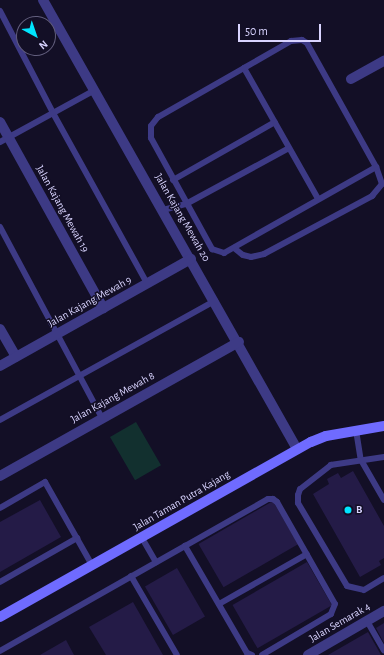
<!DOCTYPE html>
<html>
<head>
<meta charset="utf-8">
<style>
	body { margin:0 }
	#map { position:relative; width:384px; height:655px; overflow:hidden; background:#130f26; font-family:"Alegreya Sans",sans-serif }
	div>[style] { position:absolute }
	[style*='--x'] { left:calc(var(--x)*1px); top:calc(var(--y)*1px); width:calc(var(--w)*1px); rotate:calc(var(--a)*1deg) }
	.green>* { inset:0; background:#12302f; transform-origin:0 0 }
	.building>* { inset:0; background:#241b47; transform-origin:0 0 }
	.lane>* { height:6px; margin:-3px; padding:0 3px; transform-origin:3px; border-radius:3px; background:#3d3a85 }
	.street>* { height:10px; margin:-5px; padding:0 5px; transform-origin:5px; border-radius:5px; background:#3d3a85 }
	.secondary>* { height:10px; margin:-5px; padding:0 5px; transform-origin:5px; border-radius:5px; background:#6f6bff }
	.dots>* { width:11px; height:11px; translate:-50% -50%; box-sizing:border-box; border:2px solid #130f26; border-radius:50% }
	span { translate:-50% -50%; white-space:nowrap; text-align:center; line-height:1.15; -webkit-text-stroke:3px #130f26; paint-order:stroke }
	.street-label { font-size:11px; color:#d9d4ff }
	.poi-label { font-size:11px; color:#d9d4ff; font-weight:700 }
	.left { translate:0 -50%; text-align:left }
	.north { position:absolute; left:16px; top:16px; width:40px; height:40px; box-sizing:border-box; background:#130f26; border:1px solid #625e7d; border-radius:50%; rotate:140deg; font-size:11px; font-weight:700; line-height:16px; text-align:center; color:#d9d4ff }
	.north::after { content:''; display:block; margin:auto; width:14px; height:18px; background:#00e5ff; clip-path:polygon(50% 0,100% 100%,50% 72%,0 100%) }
	.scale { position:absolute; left:238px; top:24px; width:83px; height:18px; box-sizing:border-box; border:2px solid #d9d4ff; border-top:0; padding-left:5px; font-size:12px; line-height:14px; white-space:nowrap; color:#d9d4ff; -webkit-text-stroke:3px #130f26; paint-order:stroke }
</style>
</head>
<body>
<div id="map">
	<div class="green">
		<i style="left:136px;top:422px;width:50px;height:30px;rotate:60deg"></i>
	</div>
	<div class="building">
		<i style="clip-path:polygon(353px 471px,384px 526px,384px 558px,379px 561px,381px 565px,360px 577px,313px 494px,329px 484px,327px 479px,338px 473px,341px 478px)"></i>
		<i style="clip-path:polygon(40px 500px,61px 537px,0 572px,0 522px)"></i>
		<i style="left:273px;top:501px;width:50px;height:86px;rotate:60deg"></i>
		<i style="left:307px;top:562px;width:50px;height:86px;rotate:60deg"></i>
		<i style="left:177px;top:568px;width:56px;height:37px;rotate:60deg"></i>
		<i style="clip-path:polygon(133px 602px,163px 655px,106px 655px,89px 627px)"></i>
		<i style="clip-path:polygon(384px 623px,384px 643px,376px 628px)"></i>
		<i style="clip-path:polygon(368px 632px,381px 655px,328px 655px,361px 636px)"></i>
		<i style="clip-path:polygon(66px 640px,74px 655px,40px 655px)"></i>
	</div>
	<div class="lane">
		<i style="--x:0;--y:11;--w:115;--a:62.5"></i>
		<i style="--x:53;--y:113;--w:194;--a:61.1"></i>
		<i style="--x:244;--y:68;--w:150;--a:60.5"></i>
		<i style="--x:0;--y:142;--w:108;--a:-28.7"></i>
		<i style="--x:173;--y:180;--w:117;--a:-29.6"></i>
		<i style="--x:163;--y:210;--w:24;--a:-15"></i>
		<i style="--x:186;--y:204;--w:117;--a:-28.5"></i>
		<i style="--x:0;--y:227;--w:217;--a:61.9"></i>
		<i style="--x:234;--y:248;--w:11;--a:38"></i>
		<i style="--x:243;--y:255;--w:8;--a:14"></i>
		<i style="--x:251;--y:257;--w:13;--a:-13"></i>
		<i style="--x:264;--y:254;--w:123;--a:-28.2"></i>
		<i style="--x:372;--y:196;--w:16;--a:-50"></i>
		<i style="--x:382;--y:184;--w:18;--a:-109"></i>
		<i style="--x:376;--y:167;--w:142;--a:-119.1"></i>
		<i style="--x:307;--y:43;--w:6;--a:-149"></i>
		<i style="--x:302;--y:40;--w:11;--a:175"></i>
		<i style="--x:291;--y:41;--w:54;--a:150.1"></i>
		<i style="--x:244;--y:68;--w:99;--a:150.3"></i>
		<i style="--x:158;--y:117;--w:11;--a:128"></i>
		<i style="--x:151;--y:126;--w:12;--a:90"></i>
		<i style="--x:151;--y:138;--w:127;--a:61.2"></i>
		<i style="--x:212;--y:249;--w:13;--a:18"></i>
		<i style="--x:224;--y:253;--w:175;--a:-29.5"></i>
		<i style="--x:0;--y:420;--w:246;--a:-29"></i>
		<i style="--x:356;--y:430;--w:30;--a:81"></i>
		<i style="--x:361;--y:460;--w:46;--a:60.1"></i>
		<i style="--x:384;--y:457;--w:54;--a:171.4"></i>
		<i style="--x:331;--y:465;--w:39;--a:142"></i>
		<i style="--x:300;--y:489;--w:6;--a:108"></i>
		<i style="--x:298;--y:495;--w:8;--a:90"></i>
		<i style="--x:298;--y:503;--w:96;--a:59.4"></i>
		<i style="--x:347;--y:586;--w:17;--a:13"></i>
		<i style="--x:364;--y:590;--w:23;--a:-31"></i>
		<i style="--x:0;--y:508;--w:52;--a:-30"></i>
		<i style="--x:45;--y:482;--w:95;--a:60.5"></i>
		<i style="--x:142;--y:538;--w:28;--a:60"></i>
		<i style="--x:131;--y:576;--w:91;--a:59.8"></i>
		<i style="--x:0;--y:582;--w:89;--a:-29.7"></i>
		<i style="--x:219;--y:604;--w:101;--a:-29.6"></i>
		<i style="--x:367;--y:621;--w:34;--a:60"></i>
		<i style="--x:0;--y:651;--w:213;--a:-29.6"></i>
		<i style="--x:252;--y:655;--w:5;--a:-158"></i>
		<i style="--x:247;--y:653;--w:124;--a:-120.1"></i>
		<i style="--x:185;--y:546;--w:95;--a:-29.5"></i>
		<i style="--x:268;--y:499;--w:5;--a:0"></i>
		<i style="--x:273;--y:499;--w:5;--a:37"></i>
		<i style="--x:277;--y:502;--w:117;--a:60.4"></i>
		<i style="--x:335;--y:604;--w:11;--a:112"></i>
		<i style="--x:331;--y:614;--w:80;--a:149.3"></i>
	</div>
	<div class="street">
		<i style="--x:43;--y:0;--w:516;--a:60.5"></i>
		<i style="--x:351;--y:79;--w:38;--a:-29"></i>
		<i style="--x:0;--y:122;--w:213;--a:61"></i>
		<i style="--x:0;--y:329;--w:32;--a:60"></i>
		<i style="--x:0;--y:366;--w:219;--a:-29.3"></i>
		<i style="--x:0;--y:476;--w:274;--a:-29.3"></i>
		<i style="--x:308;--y:655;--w:88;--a:-30.1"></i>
	</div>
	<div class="secondary">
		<i style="--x:0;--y:617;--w:357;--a:-29.4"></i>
		<i style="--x:311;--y:442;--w:16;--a:-22"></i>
		<i style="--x:326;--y:436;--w:59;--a:-9.8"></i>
	</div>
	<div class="dots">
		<i style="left:348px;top:510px;background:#00e5ff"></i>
	</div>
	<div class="street-label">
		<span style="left:62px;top:209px;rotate:61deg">Jalan Kajang Mewah 19</span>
		<span style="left:182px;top:218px;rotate:60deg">Jalan Kajang Mewah 20</span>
		<span style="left:90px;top:302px;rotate:-29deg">Jalan Kajang Mewah 9</span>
		<span style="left:113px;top:398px;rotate:-29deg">Jalan Kajang Mewah 8</span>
		<span style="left:182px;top:501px;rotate:-30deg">Jalan Taman Putra Kajang</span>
		<span style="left:340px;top:623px;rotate:-30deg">Jalan Semarak 4</span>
	</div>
	<div class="poi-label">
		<span class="left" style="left:356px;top:510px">B</span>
	</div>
	<div class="north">N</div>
	<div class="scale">50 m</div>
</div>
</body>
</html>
